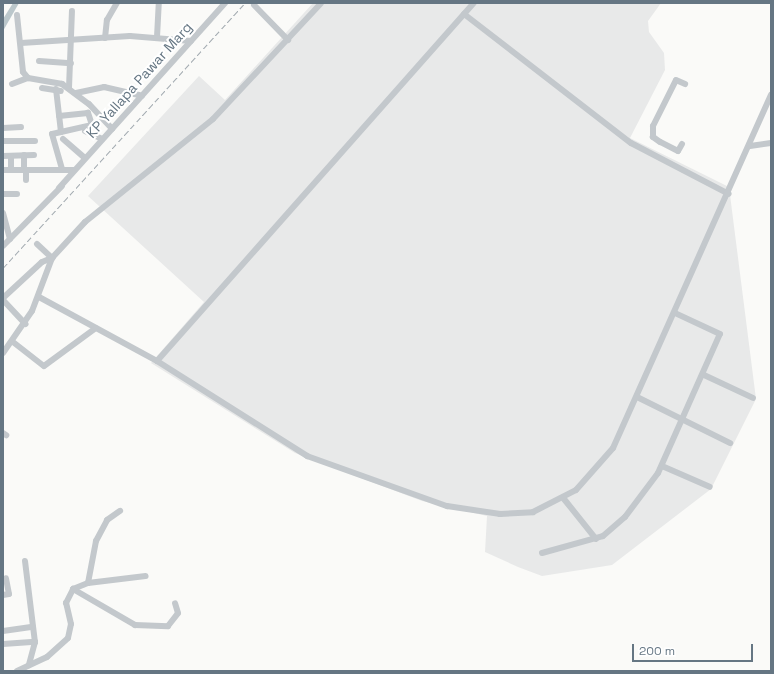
<!DOCTYPE html>
<html>
<head>
<meta charset="utf-8">
<style>
	body { margin:0 }
	#map { position:relative; width:774px; height:674px; overflow:hidden; background:#fafaf8; font-family:"Space Grotesk",sans-serif }
	div>[style] { position:absolute }
	[style*='--x'] { left:calc(var(--x)*1px); top:calc(var(--y)*1px); width:calc(var(--w)*1px); rotate:calc(var(--a)*1deg) }
	.built>* { inset:0; background:#e8e9e9 }
	.water>* { inset:0; background:#bbc7cb }
	.minor>* { height:6px; margin:-3px; padding:0 3px; transform-origin:3px; border-radius:3px; background:#c3c8cc }
	.rail>* { height:1px; margin-top:-0.5px; transform-origin:0; background:repeating-linear-gradient(90deg,#a2aab0 0 6px,transparent 0 9px) }
	span { translate:-50% -50%; white-space:nowrap; text-align:center; line-height:1.15; -webkit-text-stroke:4px #fff; paint-order:stroke }
	.street-label { font-size:14px; color:#657683 }
	.frame { position:absolute; inset:0; border:4px solid #657683; pointer-events:none }
	.scale { position:absolute; left:632px; top:644px; width:121px; height:18px; box-sizing:border-box; border:2px solid #657683; border-top:0; padding-left:5px; font-size:12px; line-height:14px; white-space:nowrap; color:#657683; -webkit-text-stroke:3px #fff; paint-order:stroke }
</style>
</head>
<body>
<div id="map">
	<div class="built">
		<i style="clip-path:polygon(313px 3px,661px 3px,648px 21px,649px 32px,664px 53px,665px 70px,630px 138px,729px 187px,756px 399px,711px 489px,612px 565px,542px 576px,518px 567px,485px 552px,487px 516px,422px 501px,295px 453px,151px 363px,204px 302px,88px 196px,199px 76px,225px 100px)"></i>
	</div>
	<div class="water">
		<i style="clip-path:polygon(13px 3px,19px 3px,3px 31px,3px 19px)"></i>
	</div>
	<div class="minor">
		<i style="--x:254;--y:5;--w:49;--a:45.8"></i>
		<i style="--x:464;--y:14;--w:211;--a:37.7"></i>
		<i style="--x:631;--y:143;--w:110;--a:27.5"></i>
		<i style="--x:17;--y:15;--w:57;--a:84"></i>
		<i style="--x:23;--y:72;--w:8;--a:50"></i>
		<i style="--x:157;--y:37;--w:34;--a:-87"></i>
		<i style="--x:105;--y:38;--w:18;--a:-84"></i>
		<i style="--x:107;--y:20;--w:20;--a:-60"></i>
		<i style="--x:21;--y:43;--w:109;--a:-3.7"></i>
		<i style="--x:130;--y:36;--w:61;--a:4.7"></i>
		<i style="--x:39;--y:61;--w:32;--a:4"></i>
		<i style="--x:12;--y:84;--w:17;--a:-21"></i>
		<i style="--x:28;--y:78;--w:35;--a:10"></i>
		<i style="--x:62;--y:84;--w:34;--a:37"></i>
		<i style="--x:89;--y:104;--w:34;--a:47"></i>
		<i style="--x:42;--y:88;--w:19;--a:9"></i>
		<i style="--x:69;--y:88;--w:77;--a:-87.8"></i>
		<i style="--x:56;--y:89;--w:43;--a:83.4"></i>
		<i style="--x:61;--y:132;--w:32;--a:-13"></i>
		<i style="--x:92;--y:125;--w:13;--a:-108"></i>
		<i style="--x:88;--y:113;--w:29;--a:174"></i>
		<i style="--x:76;--y:93;--w:29;--a:-12"></i>
		<i style="--x:104;--y:87;--w:39;--a:13"></i>
		<i style="--x:3;--y:128;--w:18;--a:-3"></i>
		<i style="--x:85;--y:131;--w:19;--a:25"></i>
		<i style="--x:61;--y:132;--w:9;--a:167"></i>
		<i style="--x:52;--y:134;--w:37;--a:74"></i>
		<i style="--x:63;--y:139;--w:28;--a:41"></i>
		<i style="--x:3;--y:141;--w:32;--a:0"></i>
		<i style="--x:682;--y:144;--w:8;--a:120"></i>
		<i style="--x:678;--y:151;--w:20;--a:-153"></i>
		<i style="--x:660;--y:142;--w:9;--a:-144"></i>
		<i style="--x:653;--y:137;--w:11;--a:-90"></i>
		<i style="--x:653;--y:126;--w:51;--a:-63.4"></i>
		<i style="--x:676;--y:80;--w:10;--a:24"></i>
		<i style="--x:750;--y:146;--w:21;--a:-8"></i>
		<i style="--x:24;--y:155;--w:15;--a:90"></i>
		<i style="--x:3;--y:156;--w:31;--a:-2"></i>
		<i style="--x:11;--y:156;--w:14;--a:90"></i>
		<i style="--x:3;--y:170;--w:71;--a:0"></i>
		<i style="--x:26;--y:170;--w:10;--a:90"></i>
		<i style="--x:59;--y:188;--w:249;--a:-48.1"></i>
		<i style="--x:3;--y:194;--w:14;--a:0"></i>
		<i style="--x:3;--y:213;--w:27;--a:75"></i>
		<i style="--x:37;--y:244;--w:21;--a:43"></i>
		<i style="--x:3;--y:246;--w:84;--a:-45.5"></i>
		<i style="--x:39;--y:297;--w:134;--a:28.5"></i>
		<i style="--x:157;--y:361;--w:178;--a:32.3"></i>
		<i style="--x:307;--y:456;--w:149;--a:19.7"></i>
		<i style="--x:447;--y:506;--w:54;--a:8.6"></i>
		<i style="--x:500;--y:514;--w:33;--a:-3"></i>
		<i style="--x:533;--y:512;--w:48;--a:-27.1"></i>
		<i style="--x:576;--y:490;--w:56;--a:-48.6"></i>
		<i style="--x:613;--y:448;--w:387;--a:-65.9"></i>
		<i style="--x:3;--y:298;--w:53;--a:-42.7"></i>
		<i style="--x:42;--y:262;--w:11;--a:-22"></i>
		<i style="--x:52;--y:258;--w:49;--a:-47.5"></i>
		<i style="--x:85;--y:222;--w:164;--a:-38.8"></i>
		<i style="--x:213;--y:119;--w:158;--a:-47"></i>
		<i style="--x:3;--y:300;--w:33;--a:47"></i>
		<i style="--x:13;--y:342;--w:39;--a:38"></i>
		<i style="--x:44;--y:366;--w:64;--a:-36.2"></i>
		<i style="--x:3;--y:353;--w:51;--a:-55.4"></i>
		<i style="--x:32;--y:311;--w:57;--a:-69.3"></i>
		<i style="--x:157;--y:361;--w:478;--a:-48.5"></i>
		<i style="--x:704;--y:375;--w:54;--a:25.1"></i>
		<i style="--x:637;--y:397;--w:104;--a:26.3"></i>
		<i style="--x:3;--y:433;--w:4;--a:34"></i>
		<i style="--x:662;--y:466;--w:52;--a:23.6"></i>
		<i style="--x:564;--y:499;--w:51;--a:51.3"></i>
		<i style="--x:542;--y:553;--w:63;--a:-15.6"></i>
		<i style="--x:603;--y:536;--w:29;--a:-41"></i>
		<i style="--x:625;--y:517;--w:55;--a:-53.1"></i>
		<i style="--x:658;--y:473;--w:152;--a:-66"></i>
		<i style="--x:720;--y:334;--w:50;--a:-155"></i>
		<i style="--x:25;--y:561;--w:82;--a:83"></i>
		<i style="--x:35;--y:642;--w:24;--a:105"></i>
		<i style="--x:88;--y:583;--w:43;--a:-79.2"></i>
		<i style="--x:96;--y:541;--w:24;--a:-62"></i>
		<i style="--x:107;--y:520;--w:16;--a:-35"></i>
		<i style="--x:73;--y:589;--w:72;--a:30.1"></i>
		<i style="--x:135;--y:625;--w:33;--a:2"></i>
		<i style="--x:168;--y:626;--w:16;--a:-52"></i>
		<i style="--x:178;--y:613;--w:10;--a:-107"></i>
		<i style="--x:3;--y:595;--w:6;--a:-9"></i>
		<i style="--x:9;--y:594;--w:16;--a:-101"></i>
		<i style="--x:3;--y:631;--w:30;--a:-8"></i>
		<i style="--x:3;--y:644;--w:32;--a:-4"></i>
		<i style="--x:17;--y:671;--w:33;--a:-25"></i>
		<i style="--x:47;--y:657;--w:28;--a:-42"></i>
		<i style="--x:68;--y:638;--w:14;--a:-78"></i>
		<i style="--x:71;--y:624;--w:22;--a:-103"></i>
		<i style="--x:66;--y:603;--w:16;--a:-63"></i>
		<i style="--x:73;--y:589;--w:16;--a:-22"></i>
		<i style="--x:88;--y:583;--w:58;--a:-6.9"></i>
	</div>
	<div class="rail">
		<i style="--x:3;--y:268;--w:359;--a:-47.6"></i>
	</div>
	<div class="street-label">
		<span style="left:139px;top:80px;rotate:-48deg">KP Yallapa Pawar Marg</span>
	</div>
	<div class="frame"></div>
	<div class="scale">200 m</div>
</div>
</body>
</html>
